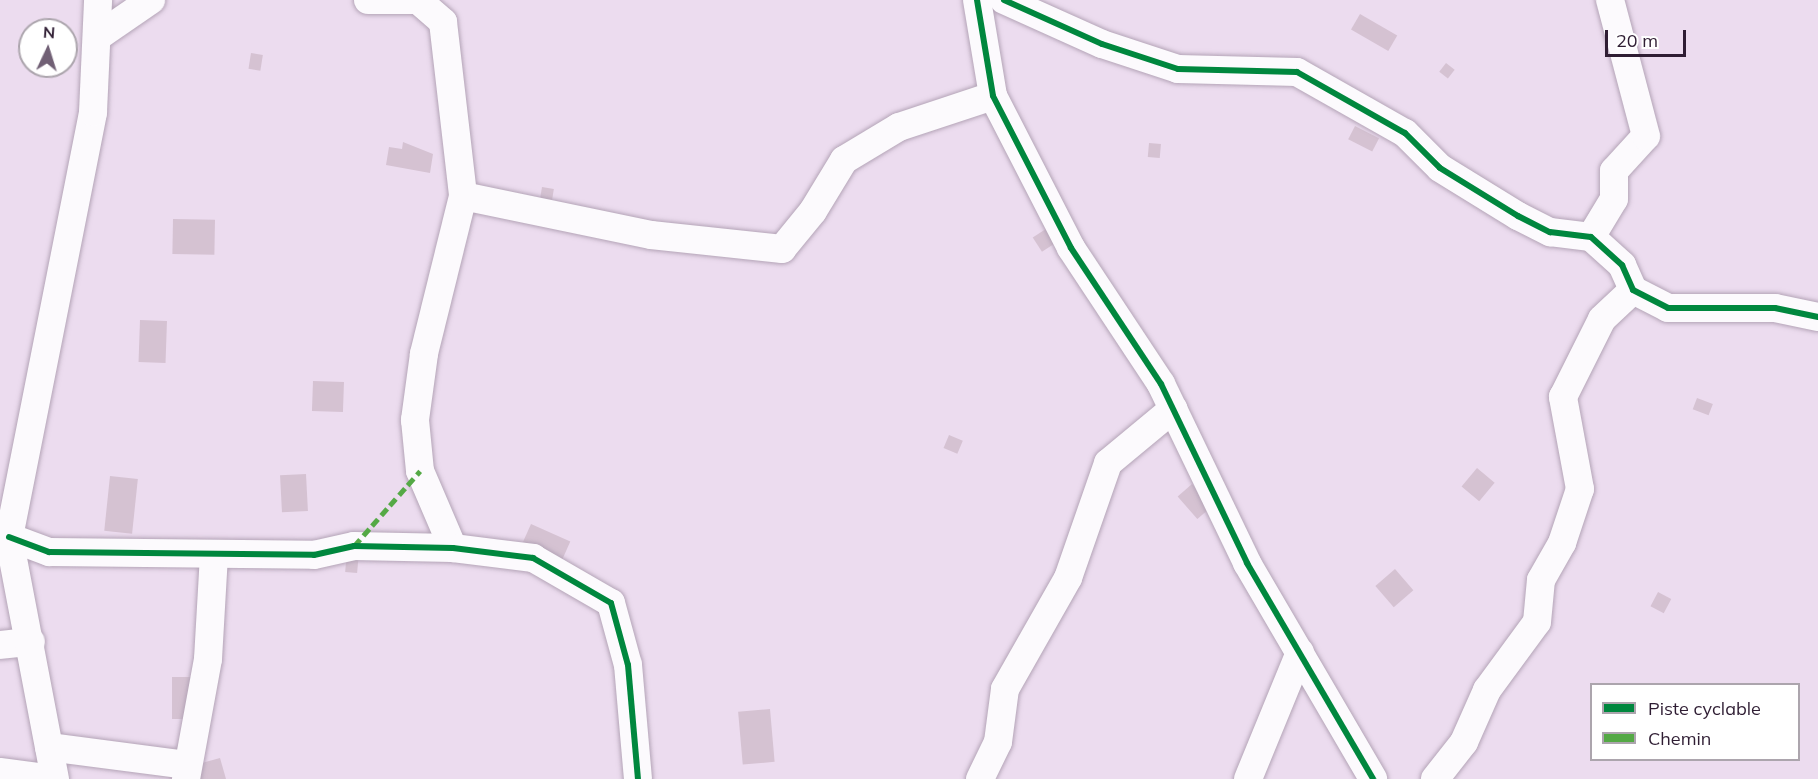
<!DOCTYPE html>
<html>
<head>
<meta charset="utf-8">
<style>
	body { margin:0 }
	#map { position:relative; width:1818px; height:779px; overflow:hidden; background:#ecdcef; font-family:Mulish,sans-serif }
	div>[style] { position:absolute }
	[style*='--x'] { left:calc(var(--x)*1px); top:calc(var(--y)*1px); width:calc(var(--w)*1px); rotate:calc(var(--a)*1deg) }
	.building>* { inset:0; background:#d5c2d2; transform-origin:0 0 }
	.roads { filter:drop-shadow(0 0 2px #b4a4b7) drop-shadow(0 0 2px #b4a4b7) }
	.street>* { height:28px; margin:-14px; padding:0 14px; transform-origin:14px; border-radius:14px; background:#fcfafd }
	.quiet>* { height:4.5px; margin-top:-2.25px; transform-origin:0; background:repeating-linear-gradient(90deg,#54a945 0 9px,transparent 0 13.5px) }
	.cycleway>* { height:6px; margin:-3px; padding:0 3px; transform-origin:3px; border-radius:3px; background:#00873e }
	span { translate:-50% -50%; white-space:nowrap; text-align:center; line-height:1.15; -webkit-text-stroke:6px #fff; paint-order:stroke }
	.legend { position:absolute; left:1590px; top:683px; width:210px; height:78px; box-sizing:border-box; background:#fff; border:2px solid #aca5ad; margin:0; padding:8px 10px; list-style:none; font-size:18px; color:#2f1d33 }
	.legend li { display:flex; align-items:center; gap:12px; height:30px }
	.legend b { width:30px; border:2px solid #aca5ad }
	.north { position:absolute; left:18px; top:18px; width:60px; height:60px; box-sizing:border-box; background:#fff; border:2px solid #aca5ad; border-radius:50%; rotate:4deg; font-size:16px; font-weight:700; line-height:24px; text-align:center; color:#2f1d33 }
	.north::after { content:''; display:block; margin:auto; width:21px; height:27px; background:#716075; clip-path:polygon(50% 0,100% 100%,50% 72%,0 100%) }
	.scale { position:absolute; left:1605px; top:30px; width:81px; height:27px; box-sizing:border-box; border:3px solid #2f1d33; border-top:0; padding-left:8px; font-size:18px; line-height:21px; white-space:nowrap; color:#2f1d33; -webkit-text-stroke:4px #fff; paint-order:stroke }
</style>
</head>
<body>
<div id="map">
	<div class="building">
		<i style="left:1360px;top:14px;width:43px;height:18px;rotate:30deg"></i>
		<i style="left:251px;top:53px;width:12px;height:16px;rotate:9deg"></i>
		<i style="left:1446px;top:63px;width:11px;height:11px;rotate:38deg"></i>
		<i style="left:1355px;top:126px;width:27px;height:15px;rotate:27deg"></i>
		<i style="clip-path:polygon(403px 142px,433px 154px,430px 173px,386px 165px,389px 147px,402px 149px)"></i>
		<i style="left:1149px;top:143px;width:12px;height:14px;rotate:5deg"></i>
		<i style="left:542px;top:187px;width:12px;height:11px;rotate:9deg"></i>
		<i style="left:173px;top:219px;width:42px;height:35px;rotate:1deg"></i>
		<i style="left:1052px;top:225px;width:17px;height:23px;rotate:57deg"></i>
		<i style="left:140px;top:320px;width:27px;height:42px;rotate:2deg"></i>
		<i style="left:313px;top:381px;width:31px;height:30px;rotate:2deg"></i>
		<i style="left:1697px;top:398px;width:17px;height:12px;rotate:21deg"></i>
		<i style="left:949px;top:435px;width:15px;height:14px;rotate:23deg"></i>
		<i style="left:1477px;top:468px;width:23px;height:24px;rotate:40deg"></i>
		<i style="left:306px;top:474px;width:37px;height:26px;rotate:87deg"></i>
		<i style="left:110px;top:476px;width:28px;height:55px;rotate:6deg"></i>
		<i style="left:1192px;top:484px;width:30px;height:19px;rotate:49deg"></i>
		<i style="left:531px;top:524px;width:43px;height:20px;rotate:24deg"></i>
		<i style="left:347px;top:551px;width:12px;height:21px;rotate:5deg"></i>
		<i style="left:1395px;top:569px;width:28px;height:26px;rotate:49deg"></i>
		<i style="left:1658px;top:592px;width:15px;height:16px;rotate:28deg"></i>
		<i style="left:197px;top:677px;width:42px;height:25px;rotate:90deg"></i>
		<i style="left:770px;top:709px;width:53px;height:32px;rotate:85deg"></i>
		<i style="clip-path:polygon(220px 758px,226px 779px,195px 779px,191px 766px)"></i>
	</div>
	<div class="roads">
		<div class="street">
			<i style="--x:368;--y:0;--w:54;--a:0"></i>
			<i style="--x:977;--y:0;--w:97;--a:80.5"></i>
			<i style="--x:993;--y:96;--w:171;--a:62.8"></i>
			<i style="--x:1071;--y:248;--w:163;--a:56.5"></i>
			<i style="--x:1161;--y:384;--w:199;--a:64.3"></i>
			<i style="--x:1247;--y:563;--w:250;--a:59.7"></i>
			<i style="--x:1004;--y:0;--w:107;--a:24.2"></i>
			<i style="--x:1102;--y:44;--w:80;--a:18.2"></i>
			<i style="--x:1178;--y:69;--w:119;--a:1.4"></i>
			<i style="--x:1297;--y:72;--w:124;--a:29.5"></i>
			<i style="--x:1405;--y:133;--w:49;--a:45"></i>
			<i style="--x:1440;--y:168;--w:92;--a:31.6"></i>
			<i style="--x:1518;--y:216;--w:36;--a:27"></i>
			<i style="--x:1550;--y:232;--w:41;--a:7"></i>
			<i style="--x:1591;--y:237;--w:42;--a:42.1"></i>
			<i style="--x:1622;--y:265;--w:27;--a:66"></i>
			<i style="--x:1633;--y:290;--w:39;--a:27"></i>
			<i style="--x:1668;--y:308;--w:107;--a:0"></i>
			<i style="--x:1775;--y:308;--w:44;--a:11.8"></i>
			<i style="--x:419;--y:1;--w:32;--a:41"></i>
			<i style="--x:443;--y:22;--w:175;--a:83.4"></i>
			<i style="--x:463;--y:196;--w:163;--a:103.9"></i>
			<i style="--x:424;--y:354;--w:67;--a:97.8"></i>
			<i style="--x:415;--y:420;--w:51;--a:84.4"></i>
			<i style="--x:420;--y:471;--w:84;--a:66.8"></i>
			<i style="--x:100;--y:35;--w:62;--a:-34.5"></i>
			<i style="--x:463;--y:196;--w:192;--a:11.7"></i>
			<i style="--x:651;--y:235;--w:132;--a:6.1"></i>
			<i style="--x:782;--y:249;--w:49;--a:-50.8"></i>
			<i style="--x:813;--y:211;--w:60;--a:-58.7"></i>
			<i style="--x:844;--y:160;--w:64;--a:-31"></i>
			<i style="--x:899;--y:127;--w:99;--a:-18.3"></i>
			<i style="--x:1591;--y:237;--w:44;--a:-58.8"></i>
			<i style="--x:1614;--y:199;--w:28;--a:-90"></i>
			<i style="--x:1614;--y:171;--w:47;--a:-47.6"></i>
			<i style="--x:1646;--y:136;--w:141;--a:-104.8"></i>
			<i style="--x:9;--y:537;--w:43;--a:20.6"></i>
			<i style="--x:49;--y:552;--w:265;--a:0.6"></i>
			<i style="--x:314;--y:555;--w:41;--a:-12.7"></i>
			<i style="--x:354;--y:546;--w:99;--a:1.2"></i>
			<i style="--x:453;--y:548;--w:81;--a:7.1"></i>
			<i style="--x:533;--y:558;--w:90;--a:30"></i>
			<i style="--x:611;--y:603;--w:64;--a:74.7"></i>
			<i style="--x:628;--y:665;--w:114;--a:85"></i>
			<i style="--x:0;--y:645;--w:31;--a:-6"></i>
			<i style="--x:49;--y:747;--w:140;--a:7.4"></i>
			<i style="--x:0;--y:772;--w:53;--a:7.5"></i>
			<i style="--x:55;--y:779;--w:246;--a:-100.8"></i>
			<i style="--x:9;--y:537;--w:433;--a:-78.8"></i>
			<i style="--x:93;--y:112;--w:112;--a:-87.4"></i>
			<i style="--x:186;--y:779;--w:122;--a:-79.6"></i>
			<i style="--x:208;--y:659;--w:105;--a:-86.7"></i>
			<i style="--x:980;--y:779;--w:41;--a:-64.1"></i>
			<i style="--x:998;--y:742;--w:53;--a:-82.5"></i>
			<i style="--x:1005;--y:689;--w:128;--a:-60.4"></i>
			<i style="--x:1068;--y:578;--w:122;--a:-70.8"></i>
			<i style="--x:1108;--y:463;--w:85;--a:-39.7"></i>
			<i style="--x:1248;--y:779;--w:137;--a:-67.7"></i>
			<i style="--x:1435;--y:779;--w:47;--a:-51.9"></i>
			<i style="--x:1464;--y:742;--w:57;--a:-66.1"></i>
			<i style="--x:1487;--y:690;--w:84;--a:-53.7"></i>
			<i style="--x:1537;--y:622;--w:42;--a:-84.6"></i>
			<i style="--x:1541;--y:580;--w:43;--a:-60.4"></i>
			<i style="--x:1562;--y:543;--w:57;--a:-71.6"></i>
			<i style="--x:1580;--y:489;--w:94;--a:-100.5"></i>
			<i style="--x:1563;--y:397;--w:87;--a:-63.4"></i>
			<i style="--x:1602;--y:319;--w:42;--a:-43.1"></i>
		</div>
	</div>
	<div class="quiet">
		<i style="--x:354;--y:546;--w:100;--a:-48.7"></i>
	</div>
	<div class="cycleway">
		<i style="--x:977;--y:0;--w:97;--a:80.5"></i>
		<i style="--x:993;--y:96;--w:171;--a:62.8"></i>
		<i style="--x:1071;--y:248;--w:163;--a:56.5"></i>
		<i style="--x:1161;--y:384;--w:199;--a:64.3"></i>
		<i style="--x:1247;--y:563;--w:250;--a:59.7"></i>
		<i style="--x:1004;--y:0;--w:107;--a:24.2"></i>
		<i style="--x:1102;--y:44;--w:80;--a:18.2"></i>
		<i style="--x:1178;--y:69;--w:119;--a:1.4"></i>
		<i style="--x:1297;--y:72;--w:124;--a:29.5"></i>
		<i style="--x:1405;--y:133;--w:49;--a:45"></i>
		<i style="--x:1440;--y:168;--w:92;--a:31.6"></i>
		<i style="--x:1518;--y:216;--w:36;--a:27"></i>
		<i style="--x:1550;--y:232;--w:41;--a:7"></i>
		<i style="--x:1591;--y:237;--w:42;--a:42.1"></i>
		<i style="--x:1622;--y:265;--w:27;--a:66"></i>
		<i style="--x:1633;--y:290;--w:39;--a:27"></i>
		<i style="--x:1668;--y:308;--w:107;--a:0"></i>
		<i style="--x:1775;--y:308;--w:44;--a:11.8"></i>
		<i style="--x:9;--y:537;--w:43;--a:20.6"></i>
		<i style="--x:49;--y:552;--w:265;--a:0.6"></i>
		<i style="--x:314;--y:555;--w:41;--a:-12.7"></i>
		<i style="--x:354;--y:546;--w:99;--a:1.2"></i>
		<i style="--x:453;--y:548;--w:81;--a:7.1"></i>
		<i style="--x:533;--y:558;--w:90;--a:30"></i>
		<i style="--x:611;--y:603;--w:64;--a:74.7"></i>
		<i style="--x:628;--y:665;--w:114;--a:85"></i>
	</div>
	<ul class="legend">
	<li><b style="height:8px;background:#00873e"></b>Piste cyclable</li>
	<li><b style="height:8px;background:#54a945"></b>Chemin</li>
	</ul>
	<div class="north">N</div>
	<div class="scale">20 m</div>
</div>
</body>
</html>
